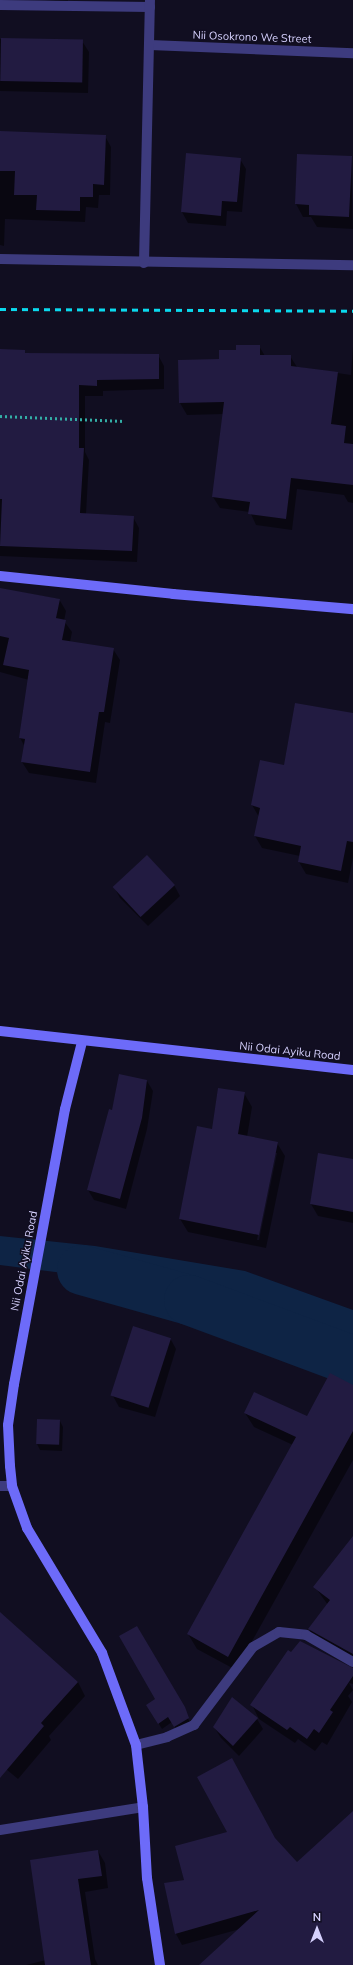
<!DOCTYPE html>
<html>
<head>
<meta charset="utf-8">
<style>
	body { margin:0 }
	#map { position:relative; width:353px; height:1965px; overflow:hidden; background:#110e21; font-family:Mulish,sans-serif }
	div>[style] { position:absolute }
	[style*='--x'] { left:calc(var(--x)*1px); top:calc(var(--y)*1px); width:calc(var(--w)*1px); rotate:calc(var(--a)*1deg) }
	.water>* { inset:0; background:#0e2445 }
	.shadow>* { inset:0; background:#0007 }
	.river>* { height:50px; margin:-25px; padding:0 25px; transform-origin:25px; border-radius:25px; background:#0e2445 }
	.building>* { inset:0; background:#221b41; transform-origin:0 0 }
	.path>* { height:2.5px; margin-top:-1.25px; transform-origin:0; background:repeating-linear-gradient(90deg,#33aea6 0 2px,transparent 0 5px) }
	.street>* { height:10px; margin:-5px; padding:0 5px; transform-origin:5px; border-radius:5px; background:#3d3b7e }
	.secondary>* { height:10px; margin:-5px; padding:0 5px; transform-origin:5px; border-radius:5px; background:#6d6bf9 }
	.rail>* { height:3px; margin-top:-1.5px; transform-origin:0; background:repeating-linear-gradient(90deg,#0adaef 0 6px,transparent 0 11px) }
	span { translate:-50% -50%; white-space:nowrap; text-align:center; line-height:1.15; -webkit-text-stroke:3px #110e21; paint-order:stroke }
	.street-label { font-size:11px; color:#d5d0fd }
	.north { position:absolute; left:297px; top:1909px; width:40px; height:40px; -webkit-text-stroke:3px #110e21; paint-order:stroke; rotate:0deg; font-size:11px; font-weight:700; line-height:16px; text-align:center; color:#d5d0fd }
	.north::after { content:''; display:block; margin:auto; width:14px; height:18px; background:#d5d0fd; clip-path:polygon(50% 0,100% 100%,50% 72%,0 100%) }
</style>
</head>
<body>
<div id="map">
	<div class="water">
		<i style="clip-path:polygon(0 1236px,95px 1246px,245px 1271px,353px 1310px,353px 1369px,172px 1293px,71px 1274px,0 1265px)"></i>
	</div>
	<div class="shadow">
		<i style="clip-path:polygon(43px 0,68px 0,68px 2px)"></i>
		<i style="clip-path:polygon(0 39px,82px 41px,89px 52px,88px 93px,0 91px)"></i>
		<i style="clip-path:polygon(0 132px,105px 136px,111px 147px,110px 195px,99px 195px,98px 208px,86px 207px,85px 222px,5px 219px,4px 246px,0 245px)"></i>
		<i style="clip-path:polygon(187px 154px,240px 159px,246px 169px,242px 212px,227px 211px,226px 226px,188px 223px,182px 212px)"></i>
		<i style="clip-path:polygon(351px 157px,353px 229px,317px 227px,311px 217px,303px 217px,296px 204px)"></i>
		<i style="clip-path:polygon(259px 346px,265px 356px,290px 356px,297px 367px,351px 375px,353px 346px,353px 503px,348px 502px,344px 495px,297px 489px,292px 530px,256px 525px,250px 512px,220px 508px,213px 497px,224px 414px,187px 415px,180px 403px,179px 361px,220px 360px,237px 351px)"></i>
		<i style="clip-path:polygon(0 350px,24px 351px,26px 354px,158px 355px,164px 366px,164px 389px,103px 391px,103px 396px,85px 396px,85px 452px,89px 460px,86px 514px,133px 517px,139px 528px,137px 562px,0 556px)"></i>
		<i style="clip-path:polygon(0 589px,59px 599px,66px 611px,64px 621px,72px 632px,70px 642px,113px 649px,120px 660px,110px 723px,105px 722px,96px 783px,29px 773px,22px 762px,25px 747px,20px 738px,29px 680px,0 672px)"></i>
		<i style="clip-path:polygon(353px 714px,353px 858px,348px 883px,306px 874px,299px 862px,300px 856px,262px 848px,255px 836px,259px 817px,252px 805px,285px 766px)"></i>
		<i style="clip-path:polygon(174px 885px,180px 896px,148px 926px,120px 898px,114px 887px)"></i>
		<i style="clip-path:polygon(147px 1081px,153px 1091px,147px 1129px,126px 1209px,94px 1200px,88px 1190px,112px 1111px)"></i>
		<i style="clip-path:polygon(evenodd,244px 1093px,252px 1107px,247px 1137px,277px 1143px,285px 1156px,266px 1248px,188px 1232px,180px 1219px,213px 1130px,244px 1093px,274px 1153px,277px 1153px,259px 1240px,257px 1240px,274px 1153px)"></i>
		<i style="clip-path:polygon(353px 1160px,353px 1223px,318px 1216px,311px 1204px)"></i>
		<i style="clip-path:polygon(170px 1338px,176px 1349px,155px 1417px,119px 1407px,113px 1396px)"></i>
		<i style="clip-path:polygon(353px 1386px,353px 1460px,236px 1670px,197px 1649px,188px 1634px,293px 1445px,254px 1427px,245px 1413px,307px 1418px)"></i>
		<i style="clip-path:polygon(38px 1420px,60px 1421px,63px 1427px,62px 1451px,40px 1450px,37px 1444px)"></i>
		<i style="clip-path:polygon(353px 1537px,353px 1663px,317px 1642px,309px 1629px,328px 1605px,315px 1587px)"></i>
		<i style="clip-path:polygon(136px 1628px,191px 1724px,178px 1732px,172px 1722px,162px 1729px,151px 1711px,157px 1699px)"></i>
		<i style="clip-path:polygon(0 1630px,78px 1682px,85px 1696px,49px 1736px,51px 1740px,18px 1779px,6px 1769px,0 1777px)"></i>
		<i style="clip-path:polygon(292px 1653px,353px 1673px,353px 1684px,349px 1683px,353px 1690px,348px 1696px,352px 1702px,327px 1745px,322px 1742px,315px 1751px,298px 1739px,295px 1743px,259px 1719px,252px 1705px)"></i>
		<i style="clip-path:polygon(232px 1699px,257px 1719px,263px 1729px,239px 1756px,221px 1738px,214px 1727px)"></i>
		<i style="clip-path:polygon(353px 1812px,353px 1965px,202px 1965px,240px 1929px,182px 1945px,176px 1934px,165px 1884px,185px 1880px,275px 1839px,297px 1863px)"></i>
		<i style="clip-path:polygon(98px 1851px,105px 1863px,108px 1888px,85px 1892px,95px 1959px,98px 1965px,26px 1965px,46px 1960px,31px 1861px)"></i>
	</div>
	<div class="river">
		<i style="--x:82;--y:1270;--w:111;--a:15.7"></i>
		<i style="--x:189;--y:1300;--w:175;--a:20.4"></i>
	</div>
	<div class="building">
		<i style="left:1px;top:38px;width:82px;height:43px;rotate:1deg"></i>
		<i style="clip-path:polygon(0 131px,106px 135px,104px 185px,93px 184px,93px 197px,80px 197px,80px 211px,36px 210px,37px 195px,14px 195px,15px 171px,0 171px)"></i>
		<i style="clip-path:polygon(186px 153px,241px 158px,237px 202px,222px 201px,221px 216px,181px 212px)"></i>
		<i style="clip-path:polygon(297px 154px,352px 156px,349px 217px,309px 215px,309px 205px,295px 204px)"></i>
		<i style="clip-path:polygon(236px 345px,260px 345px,260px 355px,291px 355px,291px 366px,338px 372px,331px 424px,346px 426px,344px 443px,353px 444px,353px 485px,291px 478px,286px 519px,248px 514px,250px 502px,212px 497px,224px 402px,179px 403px,178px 360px,219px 359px,219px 350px,236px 350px)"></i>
		<i style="clip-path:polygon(0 349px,25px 350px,25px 353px,159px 354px,159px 379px,97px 380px,97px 386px,79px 385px,79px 448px,84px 448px,80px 513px,134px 516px,132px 551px,0 546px,2px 499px,0 499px)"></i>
		<i style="clip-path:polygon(0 588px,60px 599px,56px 618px,66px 620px,62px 640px,114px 648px,104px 712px,99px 712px,90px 772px,21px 762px,25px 739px,19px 738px,29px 670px,3px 665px,9px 638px,0 636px)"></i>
		<i style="clip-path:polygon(295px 703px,353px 713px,353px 842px,347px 841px,341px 871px,298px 862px,301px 846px,254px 836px,260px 808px,251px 805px,260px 760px,284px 765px)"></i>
		<i style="left:147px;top:855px;width:41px;height:47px;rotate:47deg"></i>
		<i style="clip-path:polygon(119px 1074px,147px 1080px,142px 1118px,120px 1199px,87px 1190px,109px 1109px,112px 1110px)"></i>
		<i style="clip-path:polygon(218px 1088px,245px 1092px,238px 1134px,278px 1142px,259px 1235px,179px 1219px,197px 1126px,212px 1129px)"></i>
		<i style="clip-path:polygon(318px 1153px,353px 1159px,353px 1212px,310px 1204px)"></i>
		<i style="left:133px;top:1326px;width:40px;height:73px;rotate:18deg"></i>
		<i style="clip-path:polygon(330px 1373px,353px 1385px,353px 1431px,228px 1657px,187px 1634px,296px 1437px,244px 1413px,254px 1392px,307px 1416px)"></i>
		<i style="left:37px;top:1419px;width:23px;height:25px;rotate:2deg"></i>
		<i style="clip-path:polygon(353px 1536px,353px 1654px,308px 1629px,330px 1600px,313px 1587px)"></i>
		<i style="clip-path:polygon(0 1612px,78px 1682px,41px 1723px,44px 1726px,0 1778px)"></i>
		<i style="clip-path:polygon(137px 1626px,185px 1707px,189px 1718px,174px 1727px,168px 1717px,158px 1724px,146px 1705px,155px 1699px,119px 1636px)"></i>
		<i style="clip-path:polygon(300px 1641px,353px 1668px,353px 1676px,330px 1710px,333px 1712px,319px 1733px,314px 1729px,307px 1739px,290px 1727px,287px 1730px,250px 1705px,288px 1650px,291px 1652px)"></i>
		<i style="clip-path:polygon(232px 1697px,258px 1718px,233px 1746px,213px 1727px)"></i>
		<i style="clip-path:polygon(232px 1758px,275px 1838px,297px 1862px,353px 1811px,353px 1965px,199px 1965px,259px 1910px,175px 1934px,164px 1883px,184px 1880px,175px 1846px,227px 1832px,197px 1777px)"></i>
		<i style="clip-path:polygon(98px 1850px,102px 1876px,78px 1879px,91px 1965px,45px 1965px,30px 1860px)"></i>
	</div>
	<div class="path">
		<i style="--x:0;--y:416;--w:125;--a:2.3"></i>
	</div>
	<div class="street">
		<i style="--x:0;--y:5;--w:150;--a:0.8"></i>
		<i style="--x:150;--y:45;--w:203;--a:2.3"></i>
		<i style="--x:0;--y:259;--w:353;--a:1"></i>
		<i style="--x:144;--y:263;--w:263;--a:-88.7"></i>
		<i style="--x:0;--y:1486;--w:12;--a:0"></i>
		<i style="--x:136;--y:1745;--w:32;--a:-14"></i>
		<i style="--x:167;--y:1737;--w:30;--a:-24"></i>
		<i style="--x:194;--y:1725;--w:98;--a:-52.9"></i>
		<i style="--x:253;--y:1647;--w:30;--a:-30"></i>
		<i style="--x:279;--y:1632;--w:27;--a:6"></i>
		<i style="--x:306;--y:1635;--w:54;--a:29.9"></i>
		<i style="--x:0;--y:1830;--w:145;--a:-9.1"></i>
	</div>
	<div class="secondary">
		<i style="--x:0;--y:576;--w:174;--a:5.9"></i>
		<i style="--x:173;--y:594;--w:181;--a:4.8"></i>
		<i style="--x:0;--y:1031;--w:355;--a:6.3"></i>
		<i style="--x:82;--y:1042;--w:69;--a:104.2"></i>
		<i style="--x:65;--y:1109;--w:280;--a:100.5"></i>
		<i style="--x:14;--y:1384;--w:41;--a:98.3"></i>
		<i style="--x:8;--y:1425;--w:41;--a:87.2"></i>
		<i style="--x:10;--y:1466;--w:20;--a:84"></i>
		<i style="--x:12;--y:1486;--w:45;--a:70.3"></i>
		<i style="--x:27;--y:1528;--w:146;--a:59"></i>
		<i style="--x:102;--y:1653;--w:98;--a:69.7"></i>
		<i style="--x:136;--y:1745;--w:62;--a:83.6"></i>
		<i style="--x:143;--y:1807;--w:71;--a:86.8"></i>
		<i style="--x:147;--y:1878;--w:88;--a:81.5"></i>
	</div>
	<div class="rail">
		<i style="--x:0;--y:309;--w:353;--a:0.3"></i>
	</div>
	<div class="street-label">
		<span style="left:252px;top:37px;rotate:2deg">Nii Osokrono We Street</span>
		<span style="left:290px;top:1051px;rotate:6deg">Nii Odai Ayiku Road</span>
		<span style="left:24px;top:1261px;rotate:-79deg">Nii Odai Ayiku Road</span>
	</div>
	<div class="north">N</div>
</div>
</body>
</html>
